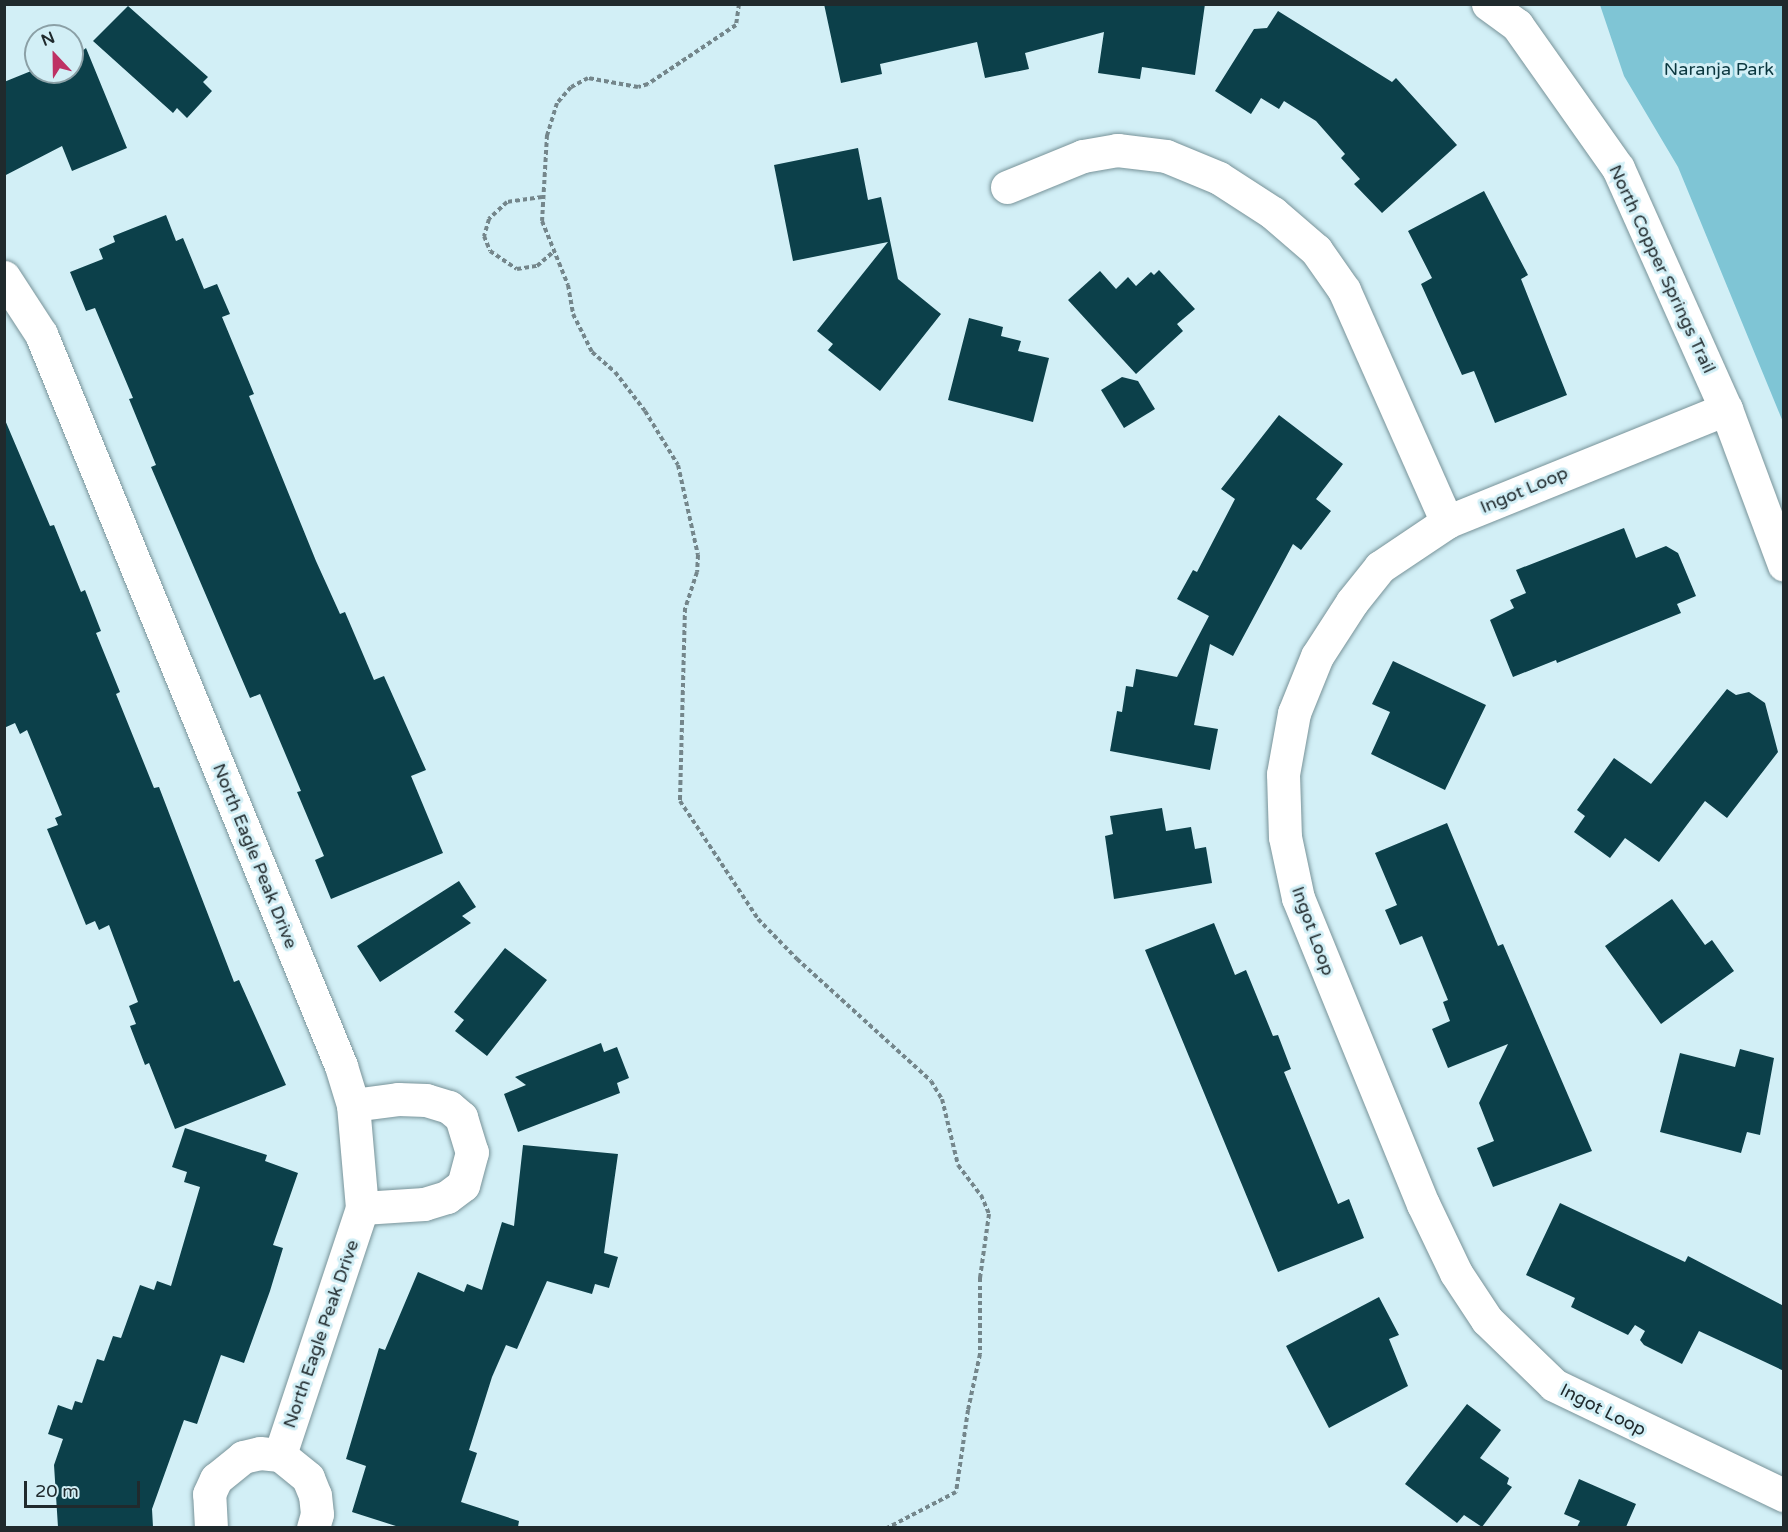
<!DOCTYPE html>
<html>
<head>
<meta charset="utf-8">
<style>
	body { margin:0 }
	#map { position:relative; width:1788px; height:1532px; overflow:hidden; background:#d2eff6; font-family:"Varela Round",sans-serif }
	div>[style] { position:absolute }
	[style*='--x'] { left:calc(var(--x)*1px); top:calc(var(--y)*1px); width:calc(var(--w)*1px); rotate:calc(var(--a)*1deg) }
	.green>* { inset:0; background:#7fc5d5 }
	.building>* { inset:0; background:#0c404a }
	.path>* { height:4px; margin-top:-2px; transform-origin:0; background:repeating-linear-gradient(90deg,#74868b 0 4.5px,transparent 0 7.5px) }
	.roads { filter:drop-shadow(0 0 2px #789399) drop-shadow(0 0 2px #789399) }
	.minor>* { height:33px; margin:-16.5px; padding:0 16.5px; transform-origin:16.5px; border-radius:16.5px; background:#fff }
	span { translate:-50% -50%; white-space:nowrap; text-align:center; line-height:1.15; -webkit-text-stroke:6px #d2eff6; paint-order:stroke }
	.park-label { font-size:18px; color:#0b373f }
	.street-label { font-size:18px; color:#202a2d }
	.frame { position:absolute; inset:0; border:6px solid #202a2d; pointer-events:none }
	.north { position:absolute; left:24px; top:24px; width:60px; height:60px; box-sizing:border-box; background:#d2eff6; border:2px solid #8ba0a6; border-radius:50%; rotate:338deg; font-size:16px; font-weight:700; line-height:24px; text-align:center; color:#202a2d }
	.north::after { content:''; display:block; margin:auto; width:21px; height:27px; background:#be3164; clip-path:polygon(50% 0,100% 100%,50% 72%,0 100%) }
	.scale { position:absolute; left:24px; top:1481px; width:116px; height:27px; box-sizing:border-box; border:3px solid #202a2d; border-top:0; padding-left:8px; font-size:18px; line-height:21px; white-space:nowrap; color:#202a2d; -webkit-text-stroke:4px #d2eff6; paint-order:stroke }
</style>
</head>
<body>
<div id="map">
	<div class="green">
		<i style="clip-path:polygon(1600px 5px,1783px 5px,1783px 422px,1678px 167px,1624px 76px)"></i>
	</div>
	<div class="building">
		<i style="clip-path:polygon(824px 4px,1205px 4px,1195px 75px,1142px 67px,1140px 79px,1098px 73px,1104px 32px,1025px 53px,1029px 69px,985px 78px,977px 42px,880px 64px,882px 74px,841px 83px)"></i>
		<i style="clip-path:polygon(128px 6px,208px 77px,203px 82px,212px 91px,187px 118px,177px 108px,173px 113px,93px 41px)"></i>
		<i style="clip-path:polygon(1278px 11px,1392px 82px,1396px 78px,1457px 145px,1382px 213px,1354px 184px,1360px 179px,1341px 158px,1345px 154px,1316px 121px,1284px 101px,1279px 109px,1261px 98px,1251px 114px,1215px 91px,1254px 29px,1267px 28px)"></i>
		<i style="clip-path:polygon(86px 48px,127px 148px,72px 171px,62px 146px,4px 176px,4px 82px,36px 69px,72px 72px,72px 59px)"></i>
		<i style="clip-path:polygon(858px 148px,868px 200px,881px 197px,898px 279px,941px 314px,880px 391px,828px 350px,833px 344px,817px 331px,888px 242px,793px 261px,774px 165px)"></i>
		<i style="clip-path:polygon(1484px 191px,1528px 275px,1521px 279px,1567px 395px,1495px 423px,1474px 371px,1462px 375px,1421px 284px,1432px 278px,1408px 231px)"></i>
		<i style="clip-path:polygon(166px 215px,176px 241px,183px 238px,204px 289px,217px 284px,230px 314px,222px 317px,254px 394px,249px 396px,316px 561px,340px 614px,345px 612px,374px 680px,384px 676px,426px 770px,411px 776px,443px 853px,331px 899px,315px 860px,324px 856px,297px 792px,301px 791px,260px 694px,250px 698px,151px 467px,156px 465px,129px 399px,133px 398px,95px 308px,86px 311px,70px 272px,103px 259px,99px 249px,115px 242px,113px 236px)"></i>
		<i style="clip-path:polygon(1159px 270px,1195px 309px,1177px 324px,1183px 331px,1136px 374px,1068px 300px,1100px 271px,1116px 289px,1128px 277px,1136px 286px,1151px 272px,1154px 275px)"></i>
		<i style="clip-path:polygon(969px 318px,1003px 327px,1001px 336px,1021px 341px,1018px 351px,1049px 358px,1033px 422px,948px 400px)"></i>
		<i style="clip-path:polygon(1122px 377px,1138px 381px,1155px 409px,1124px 428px,1101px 390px)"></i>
		<i style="clip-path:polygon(1279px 415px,1343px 464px,1316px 499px,1331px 511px,1301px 550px,1293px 544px,1233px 656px,1210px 644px,1194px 725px,1218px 729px,1210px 770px,1110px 751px,1117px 711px,1122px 712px,1126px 686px,1133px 687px,1136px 669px,1177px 677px,1209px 616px,1177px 599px,1193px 570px,1197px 572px,1235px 499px,1221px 489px)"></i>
		<i style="clip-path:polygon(5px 420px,50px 526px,54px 525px,81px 592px,85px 590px,101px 631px,96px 633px,120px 692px,116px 694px,154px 788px,159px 787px,234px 982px,239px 980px,286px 1085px,175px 1129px,149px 1063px,145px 1065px,130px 1026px,136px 1024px,129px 1006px,138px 1002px,109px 925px,99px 930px,95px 921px,86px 925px,47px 829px,58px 825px,55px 818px,62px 815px,27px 730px,20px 734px,15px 723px,4px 728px)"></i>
		<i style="clip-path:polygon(1624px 528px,1636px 558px,1666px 546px,1678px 553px,1696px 596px,1677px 604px,1681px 613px,1557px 663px,1556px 660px,1513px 677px,1490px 620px,1514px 608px,1510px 600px,1526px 593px,1516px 570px)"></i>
		<i style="clip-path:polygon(1393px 661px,1486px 705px,1445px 790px,1371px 754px,1390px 712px,1372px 704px)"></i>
		<i style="clip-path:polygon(1727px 689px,1736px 695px,1749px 692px,1765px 703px,1778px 752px,1727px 818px,1705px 801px,1659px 862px,1625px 838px,1610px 858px,1574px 832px,1585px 816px,1577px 810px,1614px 758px,1651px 784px)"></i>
		<i style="clip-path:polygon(1162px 808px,1166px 831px,1191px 827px,1195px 849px,1206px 847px,1212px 883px,1114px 899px,1105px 836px,1113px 834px,1110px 816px)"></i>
		<i style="clip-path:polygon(1447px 823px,1498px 946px,1503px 944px,1592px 1151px,1493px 1187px,1477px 1148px,1494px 1141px,1479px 1103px,1508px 1044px,1448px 1068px,1432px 1029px,1450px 1021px,1443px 1002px,1448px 1000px,1422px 936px,1400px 945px,1385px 910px,1397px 905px,1375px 853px)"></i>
		<i style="clip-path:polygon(459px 881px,476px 907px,462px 916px,471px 923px,380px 982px,357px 946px)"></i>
		<i style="clip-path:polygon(1672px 899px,1705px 945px,1712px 940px,1734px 971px,1661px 1024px,1605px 946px)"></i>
		<i style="clip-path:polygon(1214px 923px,1235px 975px,1246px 970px,1273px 1036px,1278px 1035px,1291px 1069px,1284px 1072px,1338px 1204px,1349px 1199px,1364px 1238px,1278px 1272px,1145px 950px)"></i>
		<i style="clip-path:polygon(505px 948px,547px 980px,487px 1056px,455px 1031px,464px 1020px,454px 1012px)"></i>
		<i style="clip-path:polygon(601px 1043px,604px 1052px,617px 1047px,629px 1078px,617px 1083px,620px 1093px,518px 1132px,504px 1094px,526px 1085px,515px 1077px)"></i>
		<i style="clip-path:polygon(1740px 1049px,1774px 1058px,1760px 1135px,1747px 1132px,1741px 1153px,1660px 1132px,1680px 1053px,1735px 1067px)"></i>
		<i style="clip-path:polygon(185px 1128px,267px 1155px,265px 1161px,298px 1173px,273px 1245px,283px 1248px,270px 1291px,244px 1363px,221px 1355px,197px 1424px,184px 1420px,152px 1509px,153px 1527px,58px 1527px,54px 1465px,63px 1439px,48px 1434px,58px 1405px,72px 1410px,75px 1401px,82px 1403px,97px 1359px,104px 1361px,113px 1336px,121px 1338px,140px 1285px,154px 1290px,157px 1281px,171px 1286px,200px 1187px,184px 1182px,187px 1172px,172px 1167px)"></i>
		<i style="clip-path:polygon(523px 1145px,618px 1154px,604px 1253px,618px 1257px,609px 1288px,595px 1284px,592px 1294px,547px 1281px,517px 1349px,506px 1345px,492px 1377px,469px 1450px,477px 1453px,461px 1502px,519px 1521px,518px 1527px,399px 1527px,352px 1512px,366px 1466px,346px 1459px,379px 1348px,385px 1350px,418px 1272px,464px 1292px,467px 1284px,482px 1290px,502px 1222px,514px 1226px)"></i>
		<i style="clip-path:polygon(1560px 1203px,1685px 1262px,1688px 1256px,1784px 1306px,1784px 1371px,1699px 1331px,1682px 1364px,1644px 1345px,1640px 1340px,1645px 1331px,1635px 1325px,1628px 1335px,1571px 1307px,1575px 1298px,1526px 1275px)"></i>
		<i style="clip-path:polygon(1379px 1297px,1399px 1335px,1389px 1339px,1408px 1386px,1329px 1428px,1286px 1346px)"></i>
		<i style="clip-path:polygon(1467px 1404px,1501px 1430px,1480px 1458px,1509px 1478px,1507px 1484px,1512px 1487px,1482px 1527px,1464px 1515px,1457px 1523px,1405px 1484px)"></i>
		<i style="clip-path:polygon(1579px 1479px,1636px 1504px,1626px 1527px,1577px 1527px,1580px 1521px,1564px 1514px)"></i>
	</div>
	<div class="path">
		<i style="--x:739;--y:4;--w:21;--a:98"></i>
		<i style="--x:736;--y:25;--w:106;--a:146.2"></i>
		<i style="--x:648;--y:84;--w:10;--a:163"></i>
		<i style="--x:638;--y:87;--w:51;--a:-169.8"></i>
		<i style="--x:588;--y:78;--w:19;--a:152"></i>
		<i style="--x:571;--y:87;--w:21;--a:131"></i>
		<i style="--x:557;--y:103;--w:34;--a:107"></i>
		<i style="--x:547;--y:135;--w:86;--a:93.3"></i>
		<i style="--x:542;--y:221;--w:69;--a:67.9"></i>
		<i style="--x:568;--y:285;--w:29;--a:80"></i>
		<i style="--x:573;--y:314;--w:42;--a:63.4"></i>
		<i style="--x:592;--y:352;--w:30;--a:41"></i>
		<i style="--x:615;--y:372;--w:49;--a:52.4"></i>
		<i style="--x:645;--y:411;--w:63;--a:58.6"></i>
		<i style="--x:678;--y:465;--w:92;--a:77.5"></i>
		<i style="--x:698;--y:555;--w:17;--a:93"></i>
		<i style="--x:697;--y:572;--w:38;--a:108"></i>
		<i style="--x:685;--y:608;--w:193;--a:91.5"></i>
		<i style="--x:680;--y:801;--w:141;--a:56.5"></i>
		<i style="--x:758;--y:919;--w:56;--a:45.7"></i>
		<i style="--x:797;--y:959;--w:181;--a:42.3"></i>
		<i style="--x:931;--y:1081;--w:21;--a:59"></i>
		<i style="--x:942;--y:1099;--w:68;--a:76.4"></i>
		<i style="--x:958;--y:1165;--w:38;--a:53"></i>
		<i style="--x:981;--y:1195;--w:21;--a:67"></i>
		<i style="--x:989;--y:1214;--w:65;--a:98"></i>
		<i style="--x:980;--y:1278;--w:76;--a:90"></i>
		<i style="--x:980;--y:1354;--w:57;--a:102.1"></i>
		<i style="--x:968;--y:1410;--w:83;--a:98.3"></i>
		<i style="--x:956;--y:1492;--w:78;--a:152.4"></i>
		<i style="--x:542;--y:197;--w:35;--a:172"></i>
		<i style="--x:507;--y:202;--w:25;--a:137"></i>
		<i style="--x:489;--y:219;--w:18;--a:106"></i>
		<i style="--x:484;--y:236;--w:16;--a:68"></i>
		<i style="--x:490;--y:251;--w:32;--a:34"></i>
		<i style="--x:517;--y:269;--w:20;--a:-9"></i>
		<i style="--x:537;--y:266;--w:20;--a:-41"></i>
	</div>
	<div class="roads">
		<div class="minor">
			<i style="--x:1488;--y:4;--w:36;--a:36"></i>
			<i style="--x:1517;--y:25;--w:175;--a:54.8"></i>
			<i style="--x:1618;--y:168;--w:264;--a:65.9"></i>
			<i style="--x:1726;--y:409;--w:166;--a:69.6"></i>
			<i style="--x:1007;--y:187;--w:82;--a:-22.2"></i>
			<i style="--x:1083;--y:156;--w:35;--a:-10"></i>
			<i style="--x:1117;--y:150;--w:49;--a:7"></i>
			<i style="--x:1166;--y:156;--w:57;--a:22.5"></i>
			<i style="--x:1219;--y:178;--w:64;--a:32.9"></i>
			<i style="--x:1273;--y:213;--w:57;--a:40.7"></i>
			<i style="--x:1316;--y:250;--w:49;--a:55"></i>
			<i style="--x:1344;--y:290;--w:254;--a:66.1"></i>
			<i style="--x:4;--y:277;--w:68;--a:57"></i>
			<i style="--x:41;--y:334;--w:791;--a:67.71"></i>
			<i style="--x:341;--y:1066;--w:41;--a:72.9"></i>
			<i style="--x:353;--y:1105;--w:103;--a:85"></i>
			<i style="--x:362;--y:1208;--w:260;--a:108.4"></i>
			<i style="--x:1726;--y:409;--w:301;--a:158"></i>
			<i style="--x:1447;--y:522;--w:81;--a:146.1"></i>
			<i style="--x:1380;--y:567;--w:45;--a:128.7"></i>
			<i style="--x:1352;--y:602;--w:64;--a:122.9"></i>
			<i style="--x:1317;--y:656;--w:61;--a:112"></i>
			<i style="--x:1294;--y:713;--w:62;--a:100.2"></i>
			<i style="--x:1283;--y:774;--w:63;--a:88.2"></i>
			<i style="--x:1285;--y:837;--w:62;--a:78"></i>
			<i style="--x:1298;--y:898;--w:331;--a:67.8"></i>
			<i style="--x:1423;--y:1204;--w:76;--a:64.4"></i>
			<i style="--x:1456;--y:1273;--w:56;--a:56.6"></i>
			<i style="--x:1487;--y:1320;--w:93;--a:44.1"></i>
			<i style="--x:1554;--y:1385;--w:255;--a:25.6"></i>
			<i style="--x:353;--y:1105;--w:45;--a:-7.6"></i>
			<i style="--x:398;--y:1099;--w:28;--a:2"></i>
			<i style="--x:426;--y:1100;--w:24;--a:17"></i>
			<i style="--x:449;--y:1107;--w:16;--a:40"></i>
			<i style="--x:461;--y:1117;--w:37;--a:73"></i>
			<i style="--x:472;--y:1152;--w:34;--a:105"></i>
			<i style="--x:463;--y:1185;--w:20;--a:143"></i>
			<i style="--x:447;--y:1197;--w:24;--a:163"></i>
			<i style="--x:424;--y:1204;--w:62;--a:176.3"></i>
			<i style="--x:211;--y:1528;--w:34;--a:-93"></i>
			<i style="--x:209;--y:1494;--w:17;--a:-65"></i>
			<i style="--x:216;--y:1479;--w:35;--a:-39"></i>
			<i style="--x:243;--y:1457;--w:17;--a:-13"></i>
			<i style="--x:260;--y:1453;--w:20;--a:6"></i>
			<i style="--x:280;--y:1455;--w:36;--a:39"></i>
			<i style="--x:308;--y:1478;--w:18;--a:68"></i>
			<i style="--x:315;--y:1495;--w:19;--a:84"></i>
			<i style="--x:317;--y:1514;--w:15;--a:106"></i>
		</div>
	</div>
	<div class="park-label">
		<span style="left:1719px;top:69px">Naranja Park</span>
	</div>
	<div class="street-label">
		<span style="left:1662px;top:269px;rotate:65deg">North Copper Springs Trail</span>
		<span style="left:1524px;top:490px;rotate:-23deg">Ingot Loop</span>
		<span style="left:255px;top:856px;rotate:68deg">North Eagle Peak Drive</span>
		<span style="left:1313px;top:931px;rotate:70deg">Ingot Loop</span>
		<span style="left:321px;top:1334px;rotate:-71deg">North Eagle Peak Drive</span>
		<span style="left:1603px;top:1410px;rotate:27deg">Ingot Loop</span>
	</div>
	<div class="frame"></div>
	<div class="north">N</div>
	<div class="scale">20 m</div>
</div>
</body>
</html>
